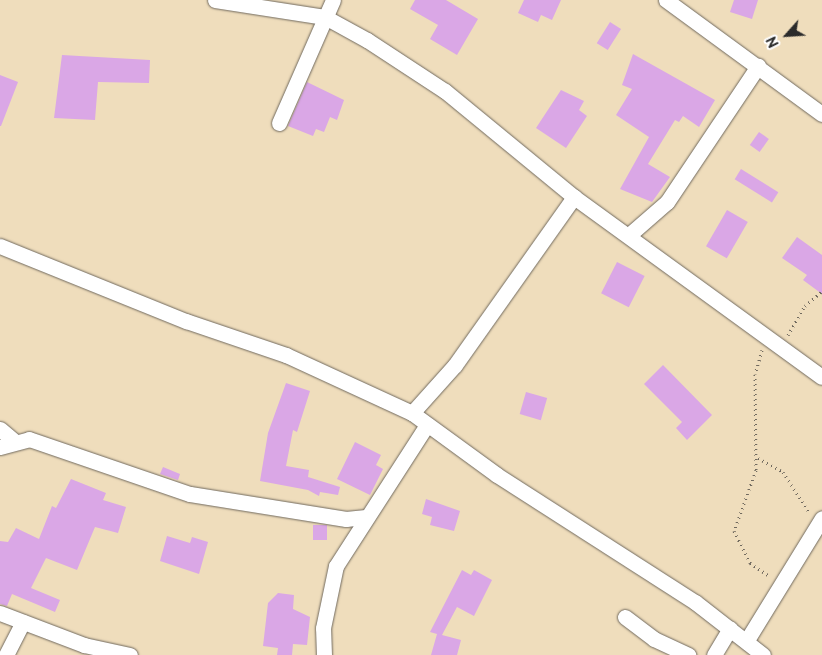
<!DOCTYPE html>
<html>
<head>
<meta charset="utf-8">
<style>
	body { margin:0 }
	#map { position:relative; width:822px; height:655px; overflow:hidden; background:#efddbc; font-family:"Balsamiq Sans",sans-serif }
	div>[style] { position:absolute }
	[style*='--x'] { left:calc(var(--x)*1px); top:calc(var(--y)*1px); width:calc(var(--w)*1px); rotate:calc(var(--a)*1deg) }
	.building>* { inset:0; background:#daa7e6; transform-origin:0 0 }
	.path>* { height:3px; margin-top:-1.5px; transform-origin:0; background:repeating-linear-gradient(90deg,#70695e 0 1px,transparent 0 5px) }
	.roads { filter:drop-shadow(0 0 1px #70695e) drop-shadow(0 0 1px #70695e) }
	.street>* { height:15px; margin:-7.5px; padding:0 7.5px; transform-origin:7.5px; border-radius:7.5px; background:#fff }
	span { translate:-50% -50%; white-space:nowrap; text-align:center; line-height:1.15; -webkit-text-stroke:4.5px #fff; paint-order:stroke }
	.north { position:absolute; left:762px; top:10px; width:50px; height:50px; -webkit-text-stroke:4px #fff; paint-order:stroke; rotate:244deg; font-size:14px; font-weight:700; line-height:20px; text-align:center; color:#2b2b2b }
	.north::after { content:''; display:block; margin:auto; width:18px; height:22px; background:#2b2b2b; clip-path:polygon(50% 0,100% 100%,50% 72%,0 100%) }
</style>
</head>
<body>
<div id="map">
	<div class="building">
		<i style="clip-path:polygon(415px 0,446px 0,478px 19px,457px 55px,430px 39px,438px 25px,410px 9px)"></i>
		<i style="clip-path:polygon(524px 0,561px 0,552px 20px,541px 15px,538px 22px,518px 13px)"></i>
		<i style="clip-path:polygon(734px 0,758px 0,752px 19px,730px 12px)"></i>
		<i style="left:610px;top:22px;width:13px;height:25px;rotate:32deg"></i>
		<i style="clip-path:polygon(633px 54px,715px 100px,699px 127px,683px 116px,679px 122px,675px 120px,648px 164px,670px 177px,652px 202px,620px 189px,649px 137px,616px 115px,632px 89px,622px 85px)"></i>
		<i style="clip-path:polygon(62px 55px,150px 60px,149px 83px,98px 82px,95px 120px,54px 118px)"></i>
		<i style="clip-path:polygon(0 75px,18px 82px,1px 126px,0 126px)"></i>
		<i style="clip-path:polygon(307px 82px,344px 100px,337px 120px,330px 117px,324px 132px,316px 129px,313px 136px,288px 126px)"></i>
		<i style="clip-path:polygon(561px 90px,584px 101px,579px 110px,587px 116px,566px 148px,536px 128px)"></i>
		<i style="left:759px;top:132px;width:12px;height:16px;rotate:35deg"></i>
		<i style="left:741px;top:169px;width:44px;height:12px;rotate:32deg"></i>
		<i style="left:727px;top:210px;width:24px;height:42px;rotate:30deg"></i>
		<i style="clip-path:polygon(797px 237px,822px 255px,822px 294px,803px 280px,807px 275px,782px 258px)"></i>
		<i style="left:617px;top:262px;width:31px;height:35px;rotate:27deg"></i>
		<i style="clip-path:polygon(663px 365px,712px 415px,687px 440px,676px 428px,682px 422px,644px 384px)"></i>
		<i style="clip-path:polygon(286px 383px,310px 391px,297px 432px,293px 430px,286px 466px,309px 470px,308px 477px,340px 487px,338px 495px,320px 492px,319px 496px,308px 490px,260px 481px,268px 433px)"></i>
		<i style="left:526px;top:392px;width:22px;height:23px;rotate:16deg"></i>
		<i style="clip-path:polygon(355px 442px,381px 455px,376px 465px,383px 469px,370px 495px,337px 479px)"></i>
		<i style="clip-path:polygon(163px 467px,180px 474px,178px 480px,160px 474px)"></i>
		<i style="clip-path:polygon(71px 479px,106px 493px,103px 500px,126px 507px,118px 533px,95px 527px,77px 570px,46px 558px,31px 588px,60px 600px,55px 612px,12px 594px,7px 606px,0 604px,0 541px,8px 542px,16px 528px,39px 539px,52px 506px,56px 508px)"></i>
		<i style="clip-path:polygon(426px 499px,460px 511px,454px 531px,430px 525px,432px 517px,422px 514px)"></i>
		<i style="left:313px;top:525px;width:14px;height:15px"></i>
		<i style="clip-path:polygon(167px 536px,190px 543px,192px 537px,208px 542px,199px 574px,160px 561px)"></i>
		<i style="clip-path:polygon(462px 570px,471px 575px,474px 570px,492px 580px,474px 616px,457px 607px,442px 635px,461px 640px,457px 655px,431px 655px,437px 634px,430px 632px)"></i>
		<i style="clip-path:polygon(278px 593px,294px 595px,293px 609px,310px 617px,307px 645px,293px 644px,292px 655px,277px 655px,278px 648px,263px 646px,268px 603px)"></i>
	</div>
	<div class="path">
		<i style="--x:788;--y:335;--w:34;--a:-60"></i>
		<i style="--x:805;--y:306;--w:23;--a:-41"></i>
		<i style="--x:762;--y:350;--w:25;--a:106"></i>
		<i style="--x:755;--y:374;--w:96;--a:89.4"></i>
		<i style="--x:756;--y:470;--w:65;--a:109.8"></i>
		<i style="--x:734;--y:531;--w:36;--a:63"></i>
		<i style="--x:750;--y:563;--w:23;--a:34"></i>
		<i style="--x:758;--y:458;--w:29;--a:29"></i>
		<i style="--x:783;--y:472;--w:48;--a:57"></i>
	</div>
	<div class="roads">
		<div class="street">
			<i style="--x:215;--y:0;--w:111;--a:8.8"></i>
			<i style="--x:325;--y:17;--w:48;--a:28.7"></i>
			<i style="--x:367;--y:40;--w:93;--a:33.2"></i>
			<i style="--x:445;--y:91;--w:167;--a:39.4"></i>
			<i style="--x:574;--y:197;--w:306;--a:36"></i>
			<i style="--x:666;--y:0;--w:193;--a:36.2"></i>
			<i style="--x:279;--y:123;--w:134;--a:-66.3"></i>
			<i style="--x:629;--y:235;--w:50;--a:-41"></i>
			<i style="--x:667;--y:202;--w:164;--a:-56.2"></i>
			<i style="--x:0;--y:246;--w:201;--a:22"></i>
			<i style="--x:186;--y:321;--w:106;--a:18.8"></i>
			<i style="--x:286;--y:355;--w:139;--a:24.7"></i>
			<i style="--x:412;--y:413;--w:105;--a:36.1"></i>
			<i style="--x:497;--y:475;--w:235;--a:32.7"></i>
			<i style="--x:695;--y:602;--w:86;--a:37.9"></i>
			<i style="--x:412;--y:413;--w:64;--a:-48.1"></i>
			<i style="--x:455;--y:365;--w:206;--a:-54.7"></i>
			<i style="--x:0;--y:429;--w:17;--a:40"></i>
			<i style="--x:0;--y:447;--w:30;--a:-15"></i>
			<i style="--x:29;--y:439;--w:170;--a:18.9"></i>
			<i style="--x:190;--y:494;--w:158;--a:9.1"></i>
			<i style="--x:346;--y:519;--w:20;--a:-6"></i>
			<i style="--x:0;--y:613;--w:90;--a:20.9"></i>
			<i style="--x:84;--y:645;--w:47;--a:12.3"></i>
			<i style="--x:625;--y:617;--w:36;--a:37"></i>
			<i style="--x:654;--y:639;--w:38;--a:25"></i>
			<i style="--x:747;--y:640;--w:143;--a:-58.4"></i>
			<i style="--x:6;--y:655;--w:37;--a:-63"></i>
			<i style="--x:324;--y:655;--w:27;--a:-92"></i>
			<i style="--x:323;--y:628;--w:63;--a:-78.2"></i>
			<i style="--x:336;--y:566;--w:168;--a:-57.2"></i>
			<i style="--x:714;--y:655;--w:31;--a:-59"></i>
		</div>
	</div>
	<div class="north">N</div>
</div>
</body>
</html>
